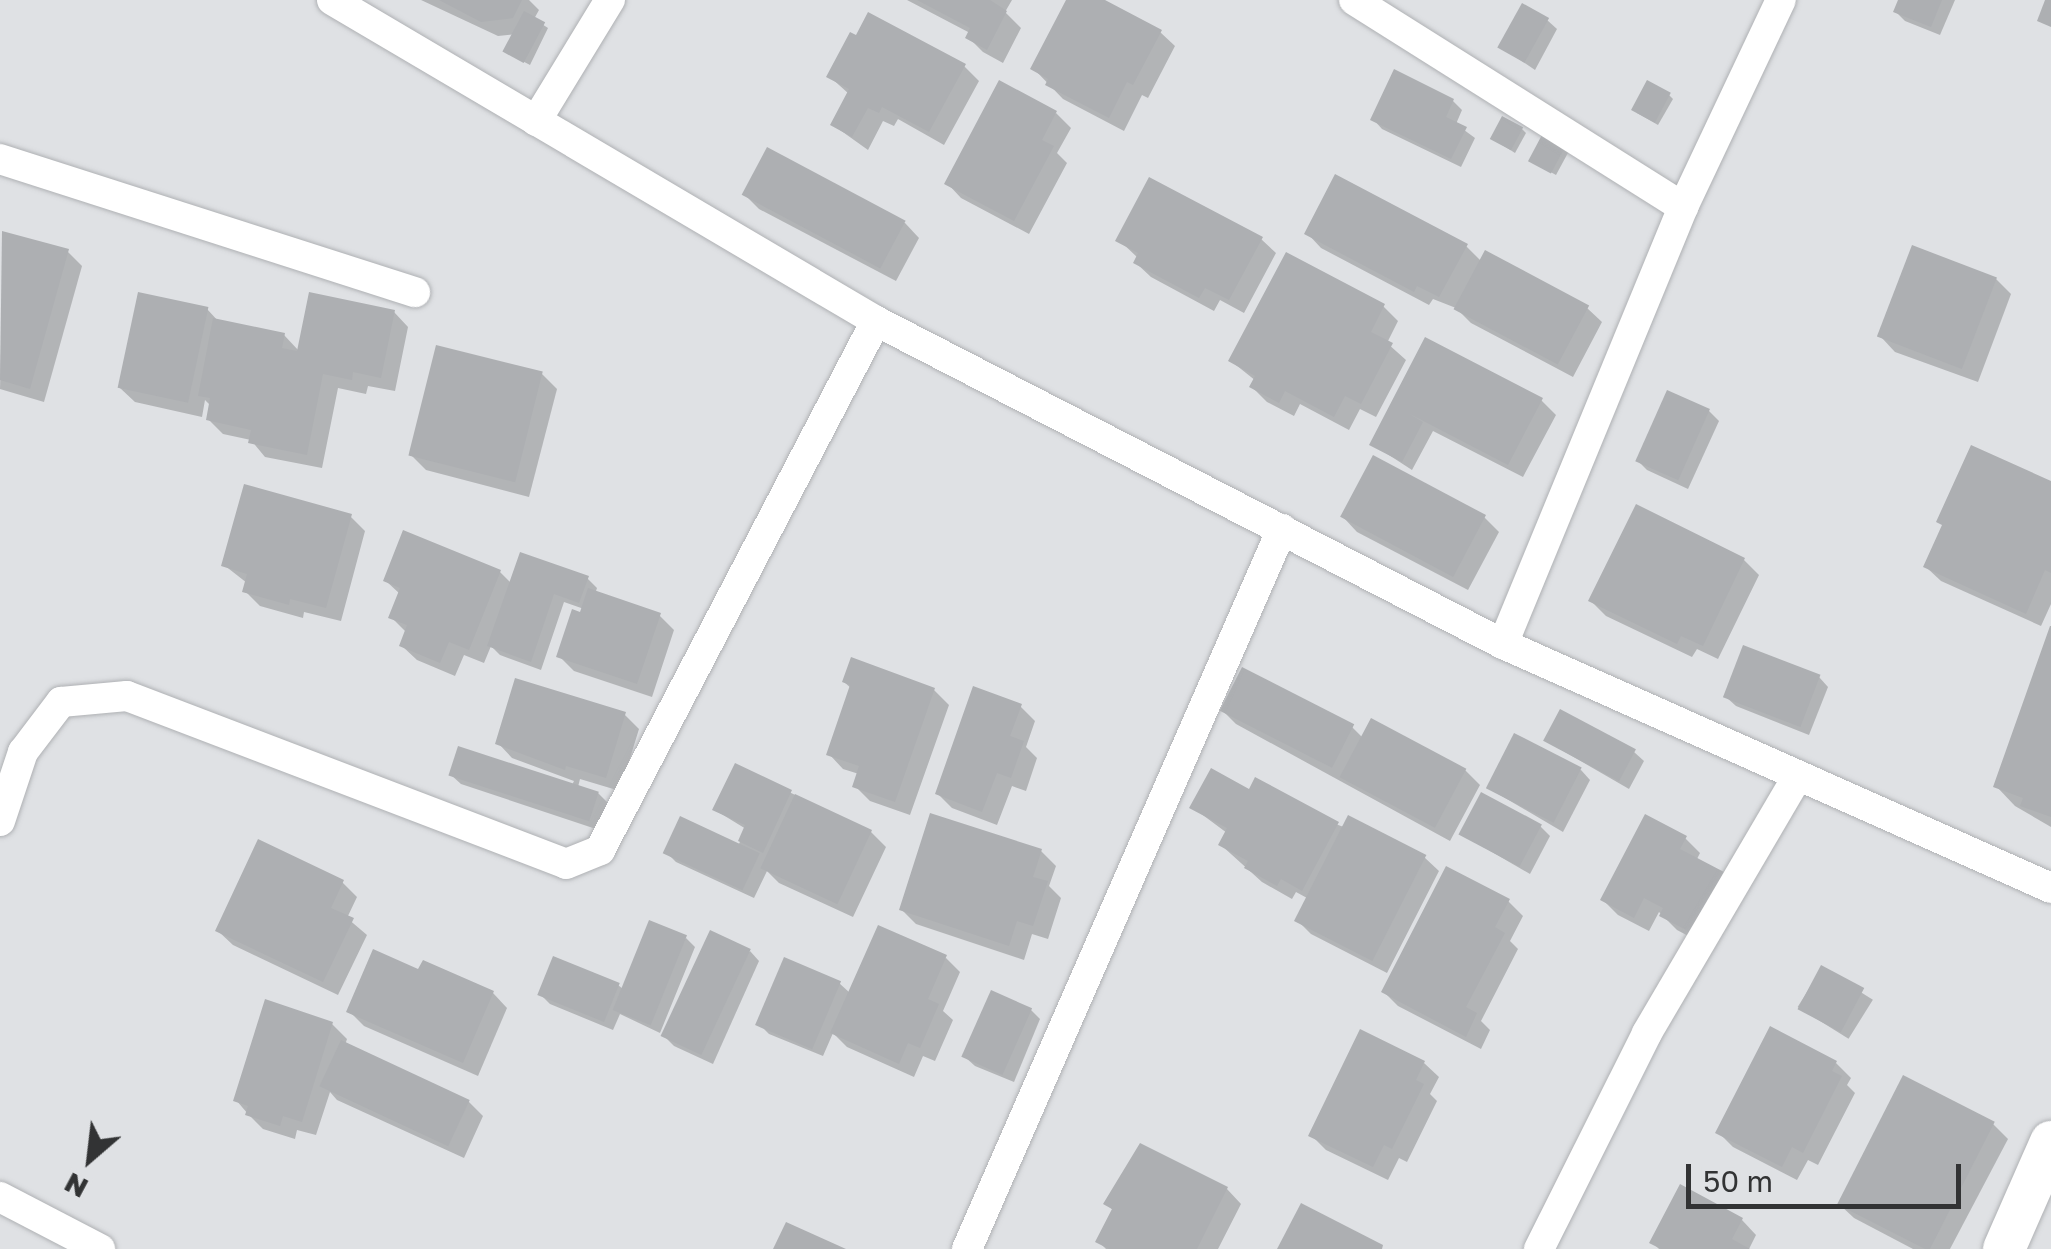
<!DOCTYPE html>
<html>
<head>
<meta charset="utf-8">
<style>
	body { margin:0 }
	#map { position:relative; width:2051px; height:1249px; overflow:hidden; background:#dfe1e4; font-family:"Golos Text",sans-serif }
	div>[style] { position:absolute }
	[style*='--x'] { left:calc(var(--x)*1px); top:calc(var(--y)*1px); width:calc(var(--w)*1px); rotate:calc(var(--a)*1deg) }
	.shadow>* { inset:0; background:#0003; transform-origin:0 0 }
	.building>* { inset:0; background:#adafb2; transform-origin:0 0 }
	.roads { filter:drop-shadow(0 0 2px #afb1b4) drop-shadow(0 0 2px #afb1b4) }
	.minor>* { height:30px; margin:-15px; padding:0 15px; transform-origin:15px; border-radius:15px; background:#fff }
	.secondary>* { height:42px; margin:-21px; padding:0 21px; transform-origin:21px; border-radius:21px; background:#fff }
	span { translate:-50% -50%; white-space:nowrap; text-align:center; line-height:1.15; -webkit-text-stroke:9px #dfe1e4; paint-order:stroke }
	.north { position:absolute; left:40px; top:1109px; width:100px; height:100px; -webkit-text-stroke:8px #dfe1e4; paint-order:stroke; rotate:208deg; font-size:28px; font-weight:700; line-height:40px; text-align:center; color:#323334 }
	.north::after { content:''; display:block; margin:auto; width:35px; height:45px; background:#323334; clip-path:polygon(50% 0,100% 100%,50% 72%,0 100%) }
	.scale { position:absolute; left:1686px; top:1164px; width:275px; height:45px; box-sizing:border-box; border:5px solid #323334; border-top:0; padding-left:12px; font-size:30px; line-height:35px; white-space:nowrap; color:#323334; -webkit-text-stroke:8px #dfe1e4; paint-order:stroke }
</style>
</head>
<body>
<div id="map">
	<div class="shadow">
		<i style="clip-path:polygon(421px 0,529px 0,539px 10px,534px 19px,548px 28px,530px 65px,511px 55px,516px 34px,498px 36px)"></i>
		<i style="clip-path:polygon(907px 0,1012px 0,1005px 12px,1021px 28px,1003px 63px,983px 52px,968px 37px,970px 33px)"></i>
		<i style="clip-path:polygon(1068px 0,1100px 0,1160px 32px,1175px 46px,1148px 98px,1142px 95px,1124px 131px,1063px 99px,1033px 68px)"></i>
		<i style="clip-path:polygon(1901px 0,1955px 0,1940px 35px,1905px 21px,1896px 12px)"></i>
		<i style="clip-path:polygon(1547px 20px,1557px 29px,1535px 70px,1501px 47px)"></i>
		<i style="clip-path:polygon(964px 66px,979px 81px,944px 145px,898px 119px,894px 126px,883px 121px,868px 150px,833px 125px,849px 94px,829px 76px)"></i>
		<i style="clip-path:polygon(1669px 95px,1673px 99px,1658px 125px,1637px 113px)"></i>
		<i style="clip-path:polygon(1453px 101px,1462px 110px,1456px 124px,1475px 138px,1461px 167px,1382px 129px,1373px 119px)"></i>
		<i style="clip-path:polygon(1056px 113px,1071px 128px,1057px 153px,1067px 163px,1029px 234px,961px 198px,947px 183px)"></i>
		<i style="clip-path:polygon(1522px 129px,1526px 133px,1515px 153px,1493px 139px)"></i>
		<i style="clip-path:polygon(1544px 136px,1569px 151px,1556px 175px,1536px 164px)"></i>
		<i style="clip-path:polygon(744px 194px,905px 223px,919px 238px,896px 281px,759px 209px)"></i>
		<i style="clip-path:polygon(1307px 233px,1466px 246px,1482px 262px,1587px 308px,1602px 322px,1573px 377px,1471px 323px,1456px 308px,1433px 299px,1429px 305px,1321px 248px)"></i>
		<i style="clip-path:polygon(4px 234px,68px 252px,82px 266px,44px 402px,0 389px)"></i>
		<i style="clip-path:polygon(1261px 239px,1276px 253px,1244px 313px,1220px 300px,1214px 311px,1151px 277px,1136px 263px,1138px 258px,1119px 240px)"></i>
		<i style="clip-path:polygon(1996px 279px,2011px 294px,1978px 382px,1895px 352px,1881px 337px)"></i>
		<i style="clip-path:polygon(1383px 306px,1398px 321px,1387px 343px,1406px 360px,1376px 417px,1360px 409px,1349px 430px,1300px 404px,1294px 416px,1267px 402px,1252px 387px,1256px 381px,1231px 361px)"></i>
		<i style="clip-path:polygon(207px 309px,219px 322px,284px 335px,299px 351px,394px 312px,408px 327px,395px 391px,368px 386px,366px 394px,338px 388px,322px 468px,265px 457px,251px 440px,223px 434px,208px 419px,211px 406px,205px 400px,202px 417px,135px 402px,120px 388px)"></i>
		<i style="clip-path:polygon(542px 374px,557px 389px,529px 497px,426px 470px,411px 455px)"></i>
		<i style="clip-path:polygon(1668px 393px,1709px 411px,1719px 421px,1688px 489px,1647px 470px,1637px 460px)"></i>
		<i style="clip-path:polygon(1541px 400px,1556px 415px,1523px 477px,1433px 431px,1412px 470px,1372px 444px,1403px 413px)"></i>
		<i style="clip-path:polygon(2051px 484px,2051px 604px,2041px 626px,1941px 581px,1926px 567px)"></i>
		<i style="clip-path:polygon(350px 516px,365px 531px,341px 621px,304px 612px,303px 618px,260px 606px,245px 591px,247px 583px,224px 565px)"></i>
		<i style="clip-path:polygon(1343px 517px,1484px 517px,1499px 532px,1468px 590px,1357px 532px)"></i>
		<i style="clip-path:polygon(1744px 560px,1759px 575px,1718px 659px,1697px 649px,1692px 657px,1606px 616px,1591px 601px)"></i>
		<i style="clip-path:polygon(500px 572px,512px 584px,587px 578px,597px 588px,595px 594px,659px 615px,674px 630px,652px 697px,574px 671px,559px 656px,584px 609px,564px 602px,541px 670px,500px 655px,491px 646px,484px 663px,464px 655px,455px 676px,417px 660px,402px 646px,407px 633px,391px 617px,400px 594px,386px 581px)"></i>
		<i style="clip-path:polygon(2051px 632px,2051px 827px,2015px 806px,1996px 786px)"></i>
		<i style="clip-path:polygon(1819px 677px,1828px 687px,1809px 735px,1736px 706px,1726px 697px)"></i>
		<i style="clip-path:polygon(844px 682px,934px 690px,949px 705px,910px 815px,870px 801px,855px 786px,859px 774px,843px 769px,829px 754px,852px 689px)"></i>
		<i style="clip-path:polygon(1020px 706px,1035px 721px,1026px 747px,1037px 758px,1026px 791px,1012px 786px,997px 825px,952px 808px,938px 794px)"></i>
		<i style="clip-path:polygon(1222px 710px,1352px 727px,1363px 738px,1465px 770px,1480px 785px,1450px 841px,1236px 724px)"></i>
		<i style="clip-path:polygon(624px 714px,639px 729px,620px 791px,580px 779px,578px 787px,598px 793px,608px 803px,599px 830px,461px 784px,451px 775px,572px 785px,574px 781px,512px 758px,498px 743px)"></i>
		<i style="clip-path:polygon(1546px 741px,1634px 752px,1644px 761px,1629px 789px)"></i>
		<i style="clip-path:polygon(736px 766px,871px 832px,886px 847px,853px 917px,779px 883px,767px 871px,754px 898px,676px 862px,666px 852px,738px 846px,746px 829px,715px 810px)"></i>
		<i style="clip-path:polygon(1581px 770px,1590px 780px,1563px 832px,1488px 788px)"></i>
		<i style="clip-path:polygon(1250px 792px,1424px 857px,1439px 871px,1387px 973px,1311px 934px,1296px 919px,1307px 898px,1296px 892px,1292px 899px,1262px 882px,1221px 845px,1227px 833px,1192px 807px)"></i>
		<i style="clip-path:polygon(1540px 826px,1550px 836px,1530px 874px,1461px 834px)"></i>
		<i style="clip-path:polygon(1685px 838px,1700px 853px,1696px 861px,1707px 946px,1677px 930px,1659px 912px,1649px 931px,1618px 915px,1603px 900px)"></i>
		<i style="clip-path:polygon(1041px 851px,1056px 866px,1049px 886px,1061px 898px,1048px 939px,1032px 934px,1024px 960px,916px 924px,901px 909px)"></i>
		<i style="clip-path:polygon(342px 882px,357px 897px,347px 918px,367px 935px,338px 995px,233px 945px,218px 931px)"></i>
		<i style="clip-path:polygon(1508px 901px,1523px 916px,1510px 941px,1518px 949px,1481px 1021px,1490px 1030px,1481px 1049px,1398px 1006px,1384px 992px)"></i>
		<i style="clip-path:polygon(686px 938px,695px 947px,660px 1033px,620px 1014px,613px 1030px,550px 1004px,540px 994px,618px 985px,623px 989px)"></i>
		<i style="clip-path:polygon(750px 951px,759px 961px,713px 1064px,674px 1046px,665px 1037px)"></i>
		<i style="clip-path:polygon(946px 958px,960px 972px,943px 1011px,953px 1020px,935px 1061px,923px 1056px,914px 1077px,847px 1047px,833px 1033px,823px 1056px,769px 1034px,759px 1024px,839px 983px,850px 993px)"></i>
		<i style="left:1822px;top:968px;width:60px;height:46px;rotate:32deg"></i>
		<i style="clip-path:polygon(419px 972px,493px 993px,507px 1008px,478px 1076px,364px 1026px,349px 1011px)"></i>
		<i style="clip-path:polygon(1031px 1010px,1040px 1019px,1014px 1082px,975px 1066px,965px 1057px)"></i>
		<i style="clip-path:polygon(332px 1024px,347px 1039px,345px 1045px,468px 1101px,483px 1116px,464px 1158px,337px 1100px,330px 1092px,316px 1135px,297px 1130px,295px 1139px,263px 1129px,248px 1114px,236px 1100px)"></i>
		<i style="clip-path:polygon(1424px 1063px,1439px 1077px,1430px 1094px,1437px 1101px,1407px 1162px,1399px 1158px,1388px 1180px,1326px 1150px,1311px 1135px)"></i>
		<i style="clip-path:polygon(1836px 1063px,1851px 1078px,1847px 1085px,1855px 1093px,1818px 1165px,1808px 1160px,1797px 1180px,1733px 1147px,1718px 1132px)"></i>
		<i style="clip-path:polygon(1993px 1124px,2008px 1139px,1950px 1249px,1913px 1249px,1854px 1218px,1839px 1204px)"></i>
		<i style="clip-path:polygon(1227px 1189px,1241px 1204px,1218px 1249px,1106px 1249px,1098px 1241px,1114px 1211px,1106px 1204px)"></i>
		<i style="clip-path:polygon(1742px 1220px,1756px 1235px,1749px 1249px,1659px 1249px,1652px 1242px)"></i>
	</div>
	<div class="building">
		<i style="clip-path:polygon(439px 0,522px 0,513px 18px,481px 22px)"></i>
		<i style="clip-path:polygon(917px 0,990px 0,1007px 11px,987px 50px,965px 38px,970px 28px)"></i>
		<i style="clip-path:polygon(1066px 0,1105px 0,1162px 30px,1133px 85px,1127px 82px,1109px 118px,1045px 85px,1048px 79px,1030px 69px)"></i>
		<i style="clip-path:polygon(1898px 0,1942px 0,1931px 27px,1893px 12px)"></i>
		<i style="clip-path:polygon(2045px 0,2051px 0,2051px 27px,2037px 21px)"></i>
		<i style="left:1522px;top:3px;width:31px;height:51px;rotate:29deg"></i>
		<i style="left:524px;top:11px;width:24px;height:46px;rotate:28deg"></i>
		<i style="clip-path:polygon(868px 12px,966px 64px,929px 132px,882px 107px,879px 113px,868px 108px,852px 137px,830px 125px,849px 89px,826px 77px,850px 32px,856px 35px)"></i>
		<i style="clip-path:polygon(1394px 69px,1454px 99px,1446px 117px,1467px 127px,1451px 159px,1370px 120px)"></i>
		<i style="clip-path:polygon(999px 80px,1057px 111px,1042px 140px,1054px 146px,1014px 221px,944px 184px)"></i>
		<i style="left:1647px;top:80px;width:27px;height:34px;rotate:28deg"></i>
		<i style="left:1502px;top:116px;width:24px;height:26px;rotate:28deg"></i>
		<i style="left:1543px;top:133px;width:26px;height:32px;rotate:28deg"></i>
		<i style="left:767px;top:147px;width:157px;height:54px;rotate:28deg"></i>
		<i style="clip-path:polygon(1335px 174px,1468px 244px,1439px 297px,1417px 286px,1414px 292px,1304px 234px)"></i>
		<i style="clip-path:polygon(1149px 177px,1263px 237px,1229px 300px,1205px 288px,1199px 298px,1133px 263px,1138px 253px,1115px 241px)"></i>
		<i style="clip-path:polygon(2px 231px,69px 249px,30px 389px,0 380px)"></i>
		<i style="left:1912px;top:245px;width:91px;height:98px;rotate:21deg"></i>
		<i style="left:1485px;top:250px;width:118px;height:67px;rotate:28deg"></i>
		<i style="clip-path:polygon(1286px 252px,1385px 304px,1371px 332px,1393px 343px,1361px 404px,1345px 396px,1334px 417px,1285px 391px,1279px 403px,1249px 387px,1255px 376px,1228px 361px)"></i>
		<i style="left:138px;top:292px;width:72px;height:98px;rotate:12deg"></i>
		<i style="clip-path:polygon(309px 292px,395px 310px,381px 378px,353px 372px,352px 380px,323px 374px,307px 455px,248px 443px,251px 430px,206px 420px,210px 398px,198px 396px,213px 318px,285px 333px,282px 348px,297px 351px)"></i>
		<i style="clip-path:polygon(1425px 337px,1543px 398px,1508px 465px,1408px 413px,1423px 422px,1402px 462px,1369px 445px)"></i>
		<i style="left:436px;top:345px;width:110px;height:114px;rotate:14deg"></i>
		<i style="left:1667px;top:390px;width:47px;height:78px;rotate:24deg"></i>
		<i style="clip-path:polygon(1971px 445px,2051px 481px,2051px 573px,2045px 570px,2026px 614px,1923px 567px,1942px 525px,1936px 522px)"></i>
		<i style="left:1373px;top:455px;width:128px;height:70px;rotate:28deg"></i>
		<i style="clip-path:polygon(244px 484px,352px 514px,326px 608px,290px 599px,289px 605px,242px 592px,247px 574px,221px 566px)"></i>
		<i style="clip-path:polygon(1636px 504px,1745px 558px,1703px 646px,1681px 636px,1677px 644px,1588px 601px)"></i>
		<i style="clip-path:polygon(403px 530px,501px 570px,469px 650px,449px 642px,440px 663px,399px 646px,407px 625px,388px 618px,400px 588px,383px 581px)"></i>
		<i style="clip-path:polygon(520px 552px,589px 576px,579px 603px,554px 594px,531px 662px,487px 646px)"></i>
		<i style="clip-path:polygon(588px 588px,661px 613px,637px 684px,556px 657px,572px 609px,580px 612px)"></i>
		<i style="clip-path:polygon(2050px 626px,2051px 626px,2051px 817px,2020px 806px,2023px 798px,1993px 787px)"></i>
		<i style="left:1743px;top:645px;width:83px;height:56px;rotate:21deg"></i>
		<i style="clip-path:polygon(851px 657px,935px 688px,895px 802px,852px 787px,859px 766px,826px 755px,850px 685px,842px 682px)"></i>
		<i style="left:1242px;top:667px;width:126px;height:49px;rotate:27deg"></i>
		<i style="clip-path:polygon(515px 678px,626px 712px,606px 778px,566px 766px,565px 770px,495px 744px)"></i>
		<i style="clip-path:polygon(973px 686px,1022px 704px,1010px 736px,1024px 741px,1011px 778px,997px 773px,982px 812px,935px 794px)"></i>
		<i style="left:1560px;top:709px;width:86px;height:36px;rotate:28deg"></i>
		<i style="left:1371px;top:718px;width:108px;height:67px;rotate:28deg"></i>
		<i style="left:1514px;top:733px;width:76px;height:62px;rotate:27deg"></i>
		<i style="left:458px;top:746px;width:148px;height:31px;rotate:18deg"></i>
		<i style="clip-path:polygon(735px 763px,792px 790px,763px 853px,738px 841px,745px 825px,712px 810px)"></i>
		<i style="clip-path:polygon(1211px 768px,1249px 789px,1255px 777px,1339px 822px,1302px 891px,1281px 879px,1277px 886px,1244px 868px,1248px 861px,1218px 845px,1227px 828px,1189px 808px)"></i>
		<i style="left:1481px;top:792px;width:69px;height:48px;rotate:28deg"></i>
		<i style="left:795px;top:794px;width:85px;height:82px;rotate:25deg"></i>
		<i style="clip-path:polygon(930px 813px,1042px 849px,1033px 877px,1048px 881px,1033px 926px,1017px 921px,1009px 946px,899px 910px)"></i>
		<i style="clip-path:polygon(1645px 814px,1687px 836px,1680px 849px,1724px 872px,1692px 933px,1659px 916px,1663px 908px,1644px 898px,1634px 918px,1600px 900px)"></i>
		<i style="left:1348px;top:815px;width:88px;height:119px;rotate:27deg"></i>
		<i style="left:680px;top:816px;width:88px;height:41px;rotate:25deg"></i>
		<i style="clip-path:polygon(258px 839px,344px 880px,331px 908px,354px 918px,323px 982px,215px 931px)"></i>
		<i style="clip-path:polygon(1446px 866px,1510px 899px,1495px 927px,1505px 933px,1466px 1007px,1477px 1013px,1466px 1037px,1381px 992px)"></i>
		<i style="left:649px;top:920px;width:41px;height:97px;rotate:22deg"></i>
		<i style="clip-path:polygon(878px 925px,947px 955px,928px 999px,939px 1004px,920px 1048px,908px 1043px,899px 1064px,830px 1033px)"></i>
		<i style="left:710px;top:930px;width:45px;height:117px;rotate:25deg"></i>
		<i style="clip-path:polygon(373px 949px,418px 969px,423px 960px,494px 991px,463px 1063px,346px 1012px)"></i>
		<i style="left:553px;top:956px;width:72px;height:42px;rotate:22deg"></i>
		<i style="left:784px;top:957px;width:62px;height:74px;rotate:23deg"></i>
		<i style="left:1821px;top:965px;width:49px;height:50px;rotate:28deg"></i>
		<i style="left:991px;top:990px;width:45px;height:73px;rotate:24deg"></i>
		<i style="clip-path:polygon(265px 999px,333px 1022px,302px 1122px,283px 1116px,280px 1126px,245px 1115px,248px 1106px,233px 1101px)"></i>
		<i style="clip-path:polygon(1770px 1026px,1837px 1061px,1832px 1071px,1842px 1076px,1803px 1153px,1792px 1147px,1782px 1167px,1715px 1133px)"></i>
		<i style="clip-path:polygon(1360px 1029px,1425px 1061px,1416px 1080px,1424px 1084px,1392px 1149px,1384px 1145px,1373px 1167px,1308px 1136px)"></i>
		<i style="left:341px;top:1040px;width:142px;height:51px;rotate:25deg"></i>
		<i style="left:1903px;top:1075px;width:103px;height:145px;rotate:27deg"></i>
		<i style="clip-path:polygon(1140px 1143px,1228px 1187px,1197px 1249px,1109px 1249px,1095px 1242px,1112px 1209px,1103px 1204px)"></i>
		<i style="clip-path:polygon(1680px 1184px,1743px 1218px,1732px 1239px,1750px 1249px,1661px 1249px,1649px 1243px)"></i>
		<i style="clip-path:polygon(1301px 1203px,1383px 1245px,1382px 1249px,1277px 1249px)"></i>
		<i style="clip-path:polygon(786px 1222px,846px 1249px,773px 1249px)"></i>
	</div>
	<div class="roads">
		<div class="minor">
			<i style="--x:332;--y:0;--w:632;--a:30.54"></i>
			<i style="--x:876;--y:321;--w:705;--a:27.26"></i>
			<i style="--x:1503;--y:644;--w:600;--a:24"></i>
			<i style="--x:1354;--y:0;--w:389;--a:32.2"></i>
			<i style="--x:536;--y:121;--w:142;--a:-58.6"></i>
			<i style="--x:0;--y:159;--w:436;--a:17.8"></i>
			<i style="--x:1503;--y:644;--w:473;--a:-67.6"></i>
			<i style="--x:1683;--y:207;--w:229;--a:-64.7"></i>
			<i style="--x:0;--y:821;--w:73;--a:-71.6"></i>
			<i style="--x:23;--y:752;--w:63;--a:-52.8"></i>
			<i style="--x:61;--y:702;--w:66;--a:-5.2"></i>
			<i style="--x:127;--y:696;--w:470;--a:20.9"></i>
			<i style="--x:566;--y:864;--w:37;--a:-22"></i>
			<i style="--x:600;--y:850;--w:597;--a:-62.45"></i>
			<i style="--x:0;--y:1197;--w:113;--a:27.5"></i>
			<i style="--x:967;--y:1249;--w:786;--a:-66.37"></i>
			<i style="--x:1539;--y:1249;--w:241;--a:-63.4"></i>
			<i style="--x:1647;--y:1033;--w:297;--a:-59.6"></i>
		</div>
		<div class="secondary">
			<i style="--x:2004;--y:1249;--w:117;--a:-66.3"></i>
		</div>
	</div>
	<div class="north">N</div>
	<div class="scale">50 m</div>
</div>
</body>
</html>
